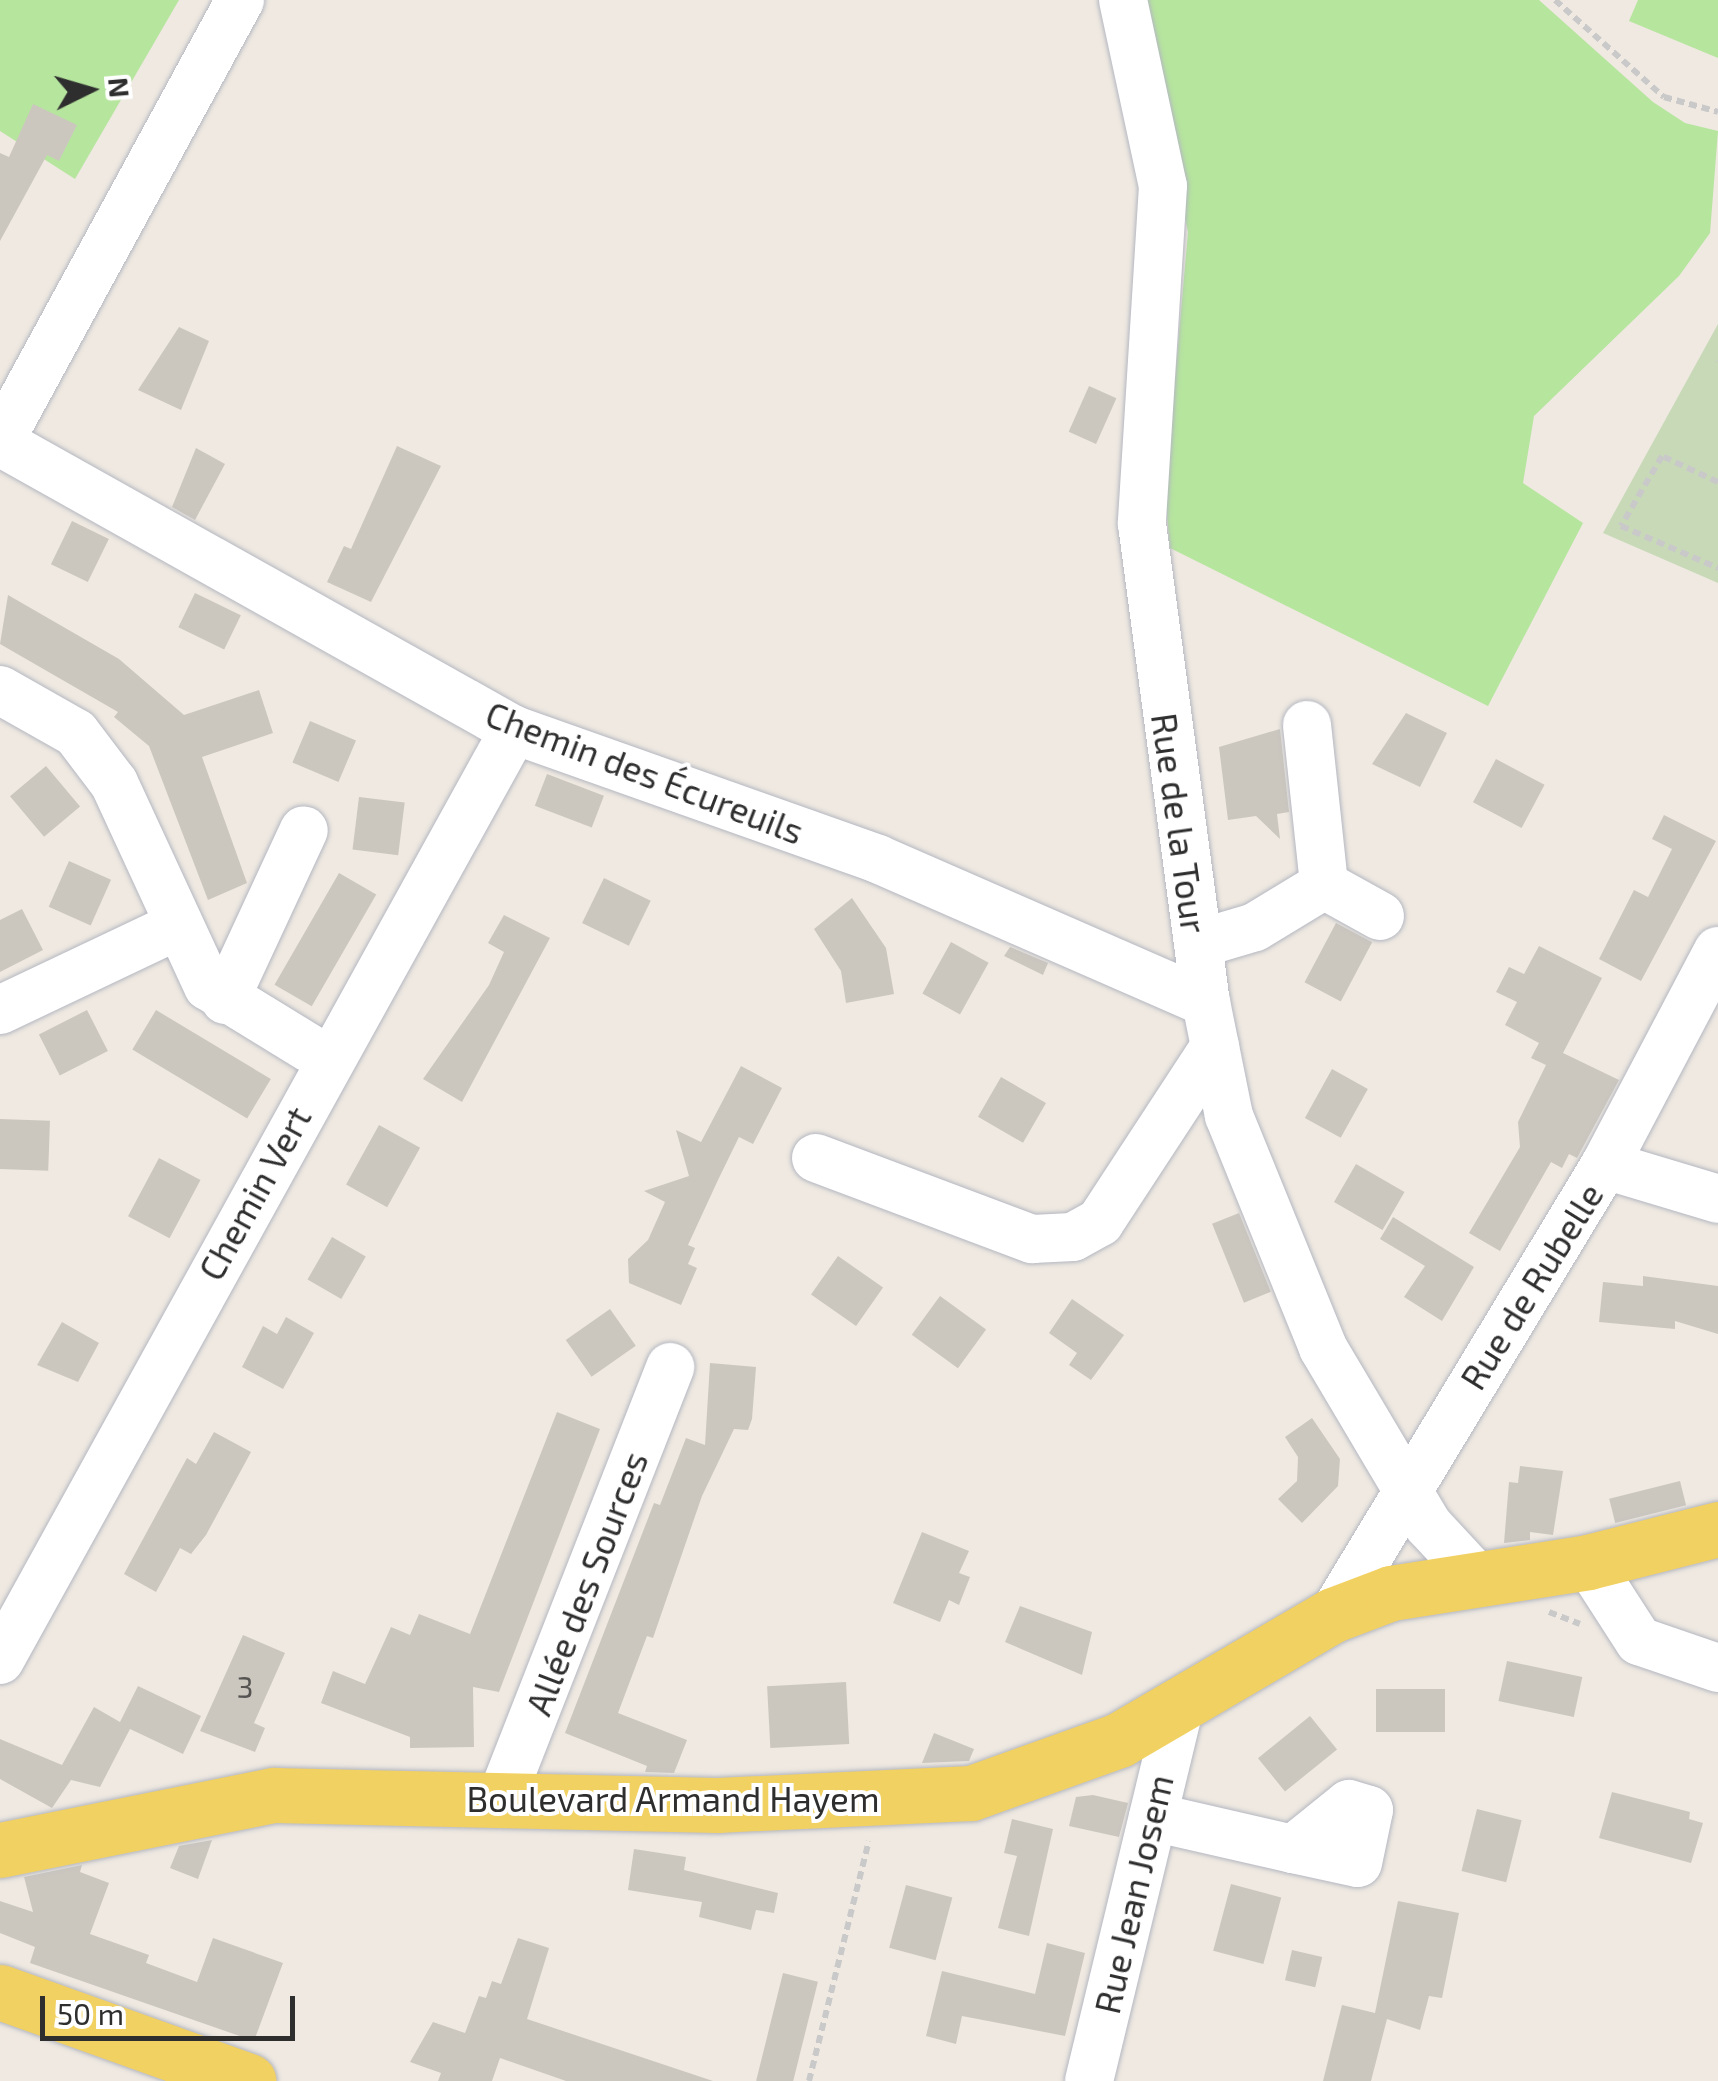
<!DOCTYPE html>
<html>
<head>
<meta charset="utf-8">
<style>
	body { margin:0 }
	#map { position:relative; width:1718px; height:2081px; overflow:hidden; background:#efe9e1; font-family:"Exo 2",sans-serif }
	div>[style] { position:absolute }
	[style*='--x'] { left:calc(var(--x)*1px); top:calc(var(--y)*1px); width:calc(var(--w)*1px); rotate:calc(var(--a)*1deg) }
	.green>* { inset:0; background:#b6e59e }
	.cemetery>* { inset:0; background:#c8d9b8 }
	.building>* { inset:0; background:#cbc7bf; transform-origin:0 0 }
	.path>* { height:6px; margin-top:-3px; transform-origin:0; background:repeating-linear-gradient(90deg,#c9c9c9 0 8px,transparent 0 13px) }
	.roads { filter:drop-shadow(0 0 2px #b4b7c1) drop-shadow(0 0 2px #b4b7c1) }
	.minor>* { height:48px; margin:-24px; padding:0 24px; transform-origin:24px; border-radius:24px; background:#fff }
	.major>* { height:55px; margin:-27.5px; padding:0 27.5px; transform-origin:27.5px; border-radius:27.5px; background:#f2d163 }
	span { translate:-50% -50%; white-space:nowrap; text-align:center; line-height:1.15; -webkit-text-stroke:8px #fff; paint-order:stroke }
	.number-label { font-size:30px; color:#555452 }
	.number-label span { -webkit-text-stroke-width:0 }
	.street-label { font-size:35px; color:#2e2e2e }
	.north { position:absolute; left:40px; top:40px; width:100px; height:100px; -webkit-text-stroke:8px #fff; paint-order:stroke; rotate:85deg; font-size:28px; font-weight:700; line-height:40px; text-align:center; color:#2e2e2e }
	.north::after { content:''; display:block; margin:auto; width:35px; height:45px; background:#2e2e2e; clip-path:polygon(50% 0,100% 100%,50% 72%,0 100%) }
	.scale { position:absolute; left:40px; top:1996px; width:255px; height:45px; box-sizing:border-box; border:5px solid #2e2e2e; border-top:0; padding-left:12px; font-size:30px; line-height:35px; white-space:nowrap; color:#2e2e2e; -webkit-text-stroke:8px #fff; paint-order:stroke }
</style>
</head>
<body>
<div id="map">
	<div class="green">
		<i style="clip-path:polygon(0 0,179px 0,75px 179px,0 131px)"></i>
		<i style="clip-path:polygon(1140px 0,1539px 0,1653px 102px,1685px 123px,1718px 131px,1710px 233px,1679px 276px,1534px 416px,1523px 483px,1583px 523px,1488px 706px,1170px 548px,1165px 493px,1188px 232px)"></i>
		<i style="clip-path:polygon(1638px 0,1718px 0,1718px 58px,1629px 21px)"></i>
	</div>
	<div class="cemetery">
		<i style="clip-path:polygon(1718px 324px,1718px 583px,1603px 533px)"></i>
	</div>
	<div class="building">
		<i style="clip-path:polygon(33px 104px,77px 125px,59px 161px,47px 155px,0 241px,0 153px,9px 157px)"></i>
		<i style="clip-path:polygon(179px 327px,209px 341px,181px 410px,138px 390px)"></i>
		<i style="left:1089px;top:386px;width:30px;height:50px;rotate:24deg"></i>
		<i style="clip-path:polygon(397px 446px,441px 466px,371px 602px,327px 582px,344px 546px,351px 549px)"></i>
		<i style="clip-path:polygon(196px 448px,225px 464px,195px 520px,172px 507px)"></i>
		<i style="left:72px;top:521px;width:41px;height:48px;rotate:26deg"></i>
		<i style="left:195px;top:593px;width:51px;height:38px;rotate:26deg"></i>
		<i style="clip-path:polygon(8px 595px,119px 659px,184px 715px,259px 690px,273px 733px,202px 757px,247px 883px,208px 900px,149px 746px,114px 717px,118px 712px,0 644px)"></i>
		<i style="clip-path:polygon(1406px 713px,1447px 733px,1420px 787px,1372px 764px)"></i>
		<i style="left:310px;top:721px;width:50px;height:45px;rotate:23deg"></i>
		<i style="clip-path:polygon(1280px 729px,1289px 812px,1277px 814px,1280px 839px,1256px 816px,1228px 820px,1219px 747px)"></i>
		<i style="left:1496px;top:759px;width:55px;height:49px;rotate:28deg"></i>
		<i style="left:46px;top:766px;width:53px;height:47px;rotate:50deg"></i>
		<i style="left:547px;top:774px;width:61px;height:34px;rotate:21deg"></i>
		<i style="left:359px;top:797px;width:46px;height:53px;rotate:7deg"></i>
		<i style="clip-path:polygon(1664px 815px,1716px 841px,1641px 981px,1599px 959px,1634px 890px,1648px 897px,1672px 849px,1652px 839px)"></i>
		<i style="left:69px;top:861px;width:46px;height:50px;rotate:24deg"></i>
		<i style="left:339px;top:873px;width:43px;height:129px;rotate:30deg"></i>
		<i style="left:604px;top:878px;width:52px;height:50px;rotate:26deg"></i>
		<i style="clip-path:polygon(852px 898px,886px 948px,894px 994px,846px 1003px,841px 971px,814px 929px)"></i>
		<i style="clip-path:polygon(22px 909px,43px 950px,0 972px,0 920px)"></i>
		<i style="clip-path:polygon(504px 915px,550px 938px,462px 1102px,423px 1079px,489px 985px,504px 952px,488px 943px)"></i>
		<i style="left:1336px;top:923px;width:41px;height:67px;rotate:28deg"></i>
		<i style="left:951px;top:942px;width:43px;height:59px;rotate:29deg"></i>
		<i style="clip-path:polygon(1539px 946px,1602px 978px,1563px 1053px,1619px 1080px,1577px 1158px,1569px 1154px,1562px 1168px,1551px 1162px,1500px 1251px,1469px 1233px,1520px 1147px,1518px 1122px,1546px 1065px,1531px 1058px,1539px 1043px,1505px 1025px,1517px 1002px,1496px 992px,1509px 967px,1524px 974px)"></i>
		<i style="clip-path:polygon(1010px 947px,1048px 963px,1043px 975px,1004px 956px)"></i>
		<i style="left:87px;top:1010px;width:46px;height:54px;rotate:63deg"></i>
		<i style="left:156px;top:1010px;width:134px;height:46px;rotate:31deg"></i>
		<i style="clip-path:polygon(741px 1066px,782px 1088px,753px 1144px,739px 1137px,718px 1180px,688px 1245px,695px 1248px,688px 1264px,697px 1268px,681px 1305px,629px 1283px,628px 1259px,648px 1240px,665px 1202px,644px 1191px,689px 1176px,676px 1130px,701px 1142px)"></i>
		<i style="left:1332px;top:1069px;width:41px;height:56px;rotate:29deg"></i>
		<i style="left:1001px;top:1077px;width:52px;height:46px;rotate:30deg"></i>
		<i style="left:0;top:1119px;width:50px;height:50px;rotate:2deg"></i>
		<i style="left:379px;top:1125px;width:47px;height:68px;rotate:29deg"></i>
		<i style="left:159px;top:1158px;width:47px;height:66px;rotate:28deg"></i>
		<i style="left:1356px;top:1164px;width:56px;height:44px;rotate:30deg"></i>
		<i style="left:1239px;top:1213px;width:85px;height:29px;rotate:68deg"></i>
		<i style="clip-path:polygon(1393px 1217px,1474px 1267px,1442px 1321px,1404px 1297px,1425px 1266px,1380px 1239px)"></i>
		<i style="left:332px;top:1237px;width:39px;height:49px;rotate:30deg"></i>
		<i style="left:838px;top:1256px;width:55px;height:47px;rotate:35deg"></i>
		<i style="clip-path:polygon(1643px 1276px,1718px 1286px,1718px 1334px,1675px 1321px,1675px 1329px,1599px 1322px,1603px 1282px,1643px 1286px)"></i>
		<i style="left:940px;top:1296px;width:57px;height:48px;rotate:36deg"></i>
		<i style="clip-path:polygon(1072px 1299px,1124px 1335px,1091px 1380px,1069px 1365px,1077px 1353px,1049px 1333px)"></i>
		<i style="left:610px;top:1309px;width:45px;height:54px;rotate:55deg"></i>
		<i style="clip-path:polygon(286px 1317px,314px 1333px,283px 1389px,242px 1367px,263px 1326px,277px 1334px)"></i>
		<i style="clip-path:polygon(62px 1322px,99px 1343px,78px 1382px,37px 1365px)"></i>
		<i style="clip-path:polygon(710px 1363px,756px 1367px,752px 1419px,748px 1430px,734px 1429px,702px 1496px,653px 1638px,647px 1636px,618px 1713px,687px 1740px,674px 1773px,645px 1772px,647px 1766px,565px 1733px,654px 1503px,660px 1505px,686px 1438px,705px 1445px)"></i>
		<i style="clip-path:polygon(557px 1412px,600px 1429px,499px 1692px,473px 1687px,474px 1747px,410px 1748px,410px 1737px,321px 1703px,333px 1671px,365px 1684px,391px 1627px,410px 1635px,419px 1614px,470px 1634px)"></i>
		<i style="clip-path:polygon(1312px 1418px,1340px 1459px,1338px 1486px,1302px 1523px,1278px 1499px,1297px 1481px,1298px 1457px,1285px 1437px)"></i>
		<i style="clip-path:polygon(214px 1432px,251px 1452px,206px 1535px,191px 1554px,180px 1548px,156px 1592px,124px 1574px,187px 1458px,196px 1464px)"></i>
		<i style="clip-path:polygon(1520px 1466px,1563px 1471px,1553px 1535px,1530px 1532px,1530px 1540px,1504px 1543px,1509px 1482px,1518px 1483px)"></i>
		<i style="left:1680px;top:1481px;width:25px;height:73px;rotate:76deg"></i>
		<i style="clip-path:polygon(922px 1532px,969px 1551px,959px 1573px,970px 1577px,959px 1605px,949px 1600px,940px 1622px,893px 1603px)"></i>
		<i style="clip-path:polygon(1020px 1606px,1092px 1632px,1082px 1675px,1005px 1642px)"></i>
		<i style="clip-path:polygon(243px 1635px,285px 1653px,254px 1723px,265px 1728px,255px 1752px,200px 1731px)"></i>
		<i style="left:1507px;top:1661px;width:77px;height:41px;rotate:12deg"></i>
		<i style="left:846px;top:1682px;width:62px;height:79px;rotate:87deg"></i>
		<i style="clip-path:polygon(138px 1686px,201px 1716px,183px 1754px,130px 1729px,100px 1787px,71px 1780px,52px 1808px,0 1779px,0 1739px,62px 1765px,94px 1707px,120px 1722px)"></i>
		<i style="left:1445px;top:1689px;width:43px;height:69px;rotate:90deg"></i>
		<i style="left:1310px;top:1716px;width:43px;height:67px;rotate:51deg"></i>
		<i style="clip-path:polygon(934px 1733px,974px 1749px,969px 1761px,922px 1763px)"></i>
		<i style="clip-path:polygon(1612px 1792px,1690px 1812px,1689px 1819px,1703px 1823px,1691px 1863px,1599px 1838px)"></i>
		<i style="clip-path:polygon(1093px 1795px,1128px 1803px,1119px 1837px,1069px 1826px,1076px 1797px)"></i>
		<i style="left:1477px;top:1809px;width:46px;height:64px;rotate:14deg"></i>
		<i style="clip-path:polygon(1012px 1819px,1053px 1829px,1029px 1936px,998px 1928px,1017px 1856px,1004px 1853px)"></i>
		<i style="clip-path:polygon(212px 1840px,198px 1879px,170px 1868px,179px 1846px)"></i>
		<i style="clip-path:polygon(634px 1849px,686px 1857px,684px 1870px,778px 1893px,774px 1913px,756px 1910px,751px 1930px,699px 1917px,702px 1902px,628px 1890px)"></i>
		<i style="clip-path:polygon(82px 1865px,80px 1872px,109px 1883px,90px 1934px,149px 1955px,146px 1963px,197px 1982px,213px 1938px,283px 1963px,254px 2041px,30px 1963px,35px 1947px,0 1933px,0 1901px,33px 1912px,24px 1877px)"></i>
		<i style="left:1231px;top:1884px;width:52px;height:69px;rotate:15deg"></i>
		<i style="left:906px;top:1885px;width:48px;height:65px;rotate:15deg"></i>
		<i style="clip-path:polygon(1398px 1901px,1459px 1913px,1442px 1998px,1429px 1996px,1420px 2030px,1387px 2019px,1371px 2081px,1323px 2081px,1342px 2005px,1375px 2013px)"></i>
		<i style="clip-path:polygon(518px 1938px,549px 1948px,527px 2019px,713px 2081px,566px 2081px,500px 2058px,492px 2081px,438px 2081px,441px 2073px,410px 2062px,433px 2022px,465px 2033px,479px 1996px,486px 1998px,492px 1981px,501px 1984px)"></i>
		<i style="clip-path:polygon(1047px 1943px,1085px 1953px,1065px 2036px,962px 2016px,956px 2044px,926px 2036px,942px 1971px,1035px 1994px)"></i>
		<i style="left:1292px;top:1950px;width:31px;height:31px;rotate:13deg"></i>
		<i style="left:783px;top:1973px;width:36px;height:111px;rotate:14deg"></i>
	</div>
	<div class="path">
		<i style="--x:1555;--y:0;--w:146;--a:41.7"></i>
		<i style="--x:1664;--y:97;--w:56;--a:15.5"></i>
		<i style="--x:1717;--y:360;--w:1;--a:45"></i>
		<i style="--x:1718;--y:482;--w:62;--a:-155.1"></i>
		<i style="--x:1662;--y:456;--w:81;--a:120.4"></i>
		<i style="--x:1621;--y:526;--w:106;--a:23.4"></i>
		<i style="--x:1549;--y:1612;--w:33;--a:21"></i>
		<i style="--x:809;--y:2081;--w:247;--a:-76"></i>
	</div>
	<div class="roads">
		<div class="minor">
			<i style="--x:1123;--y:0;--w:190;--a:77.9"></i>
			<i style="--x:1163;--y:186;--w:339;--a:93.6"></i>
			<i style="--x:1142;--y:524;--w:482;--a:82.4"></i>
			<i style="--x:1206;--y:1002;--w:116;--a:78.6"></i>
			<i style="--x:1229;--y:1116;--w:250;--a:67.9"></i>
			<i style="--x:1323;--y:1348;--w:206;--a:59.3"></i>
			<i style="--x:1428;--y:1525;--w:76;--a:47.1"></i>
			<i style="--x:0;--y:441;--w:502;--a:-61.44"></i>
			<i style="--x:0;--y:442;--w:589;--a:29.26"></i>
			<i style="--x:514;--y:730;--w:386;--a:19.5"></i>
			<i style="--x:878;--y:859;--w:358;--a:23.6"></i>
			<i style="--x:0;--y:690;--w:87;--a:29.5"></i>
			<i style="--x:76;--y:733;--w:63;--a:52.8"></i>
			<i style="--x:114;--y:783;--w:224;--a:65.2"></i>
			<i style="--x:208;--y:986;--w:119;--a:31.5"></i>
			<i style="--x:1307;--y:725;--w:161;--a:83.9"></i>
			<i style="--x:1198;--y:944;--w:59;--a:-16.6"></i>
			<i style="--x:1255;--y:927;--w:81;--a:-31.3"></i>
			<i style="--x:1324;--y:885;--w:64;--a:29"></i>
			<i style="--x:225;--y:1000;--w:187;--a:-65.1"></i>
			<i style="--x:0;--y:1010;--w:198;--a:-25.4"></i>
			<i style="--x:816;--y:1158;--w:231;--a:20.6"></i>
			<i style="--x:1032;--y:1239;--w:41;--a:-2.8"></i>
			<i style="--x:1073;--y:1237;--w:31;--a:-29"></i>
			<i style="--x:1100;--y:1222;--w:210;--a:-56.8"></i>
			<i style="--x:1605;--y:1165;--w:118;--a:16.7"></i>
			<i style="--x:1588;--y:1562;--w:94;--a:57.2"></i>
			<i style="--x:1639;--y:1641;--w:83;--a:18.9"></i>
			<i style="--x:1333;--y:1615;--w:526;--a:-58.85"></i>
			<i style="--x:1605;--y:1165;--w:242;--a:-62.2"></i>
			<i style="--x:0;--y:1660;--w:1063;--a:-61.07"></i>
			<i style="--x:501;--y:1799;--w:464;--a:-68.6"></i>
			<i style="--x:1153;--y:1817;--w:144;--a:12.9"></i>
			<i style="--x:1293;--y:1849;--w:66;--a:12.2"></i>
			<i style="--x:1358;--y:1863;--w:54;--a:-78.3"></i>
			<i style="--x:1369;--y:1810;--w:21;--a:-163"></i>
			<i style="--x:1349;--y:1804;--w:72;--a:141.2"></i>
			<i style="--x:1089;--y:2081;--w:384;--a:-76.4"></i>
		</div>
		<div class="major">
			<i style="--x:0;--y:1850;--w:279;--a:-11.4"></i>
			<i style="--x:274;--y:1795;--w:443;--a:1.3"></i>
			<i style="--x:717;--y:1805;--w:254;--a:-2.7"></i>
			<i style="--x:971;--y:1793;--w:157;--a:-19.7"></i>
			<i style="--x:1119;--y:1740;--w:248;--a:-30.3"></i>
			<i style="--x:1333;--y:1615;--w:62;--a:-20.8"></i>
			<i style="--x:1391;--y:1593;--w:199;--a:-8.9"></i>
			<i style="--x:1588;--y:1562;--w:134;--a:-14.2"></i>
			<i style="--x:0;--y:1992;--w:264;--a:19.7"></i>
		</div>
	</div>
	<div class="number-label">
		<span style="left:245px;top:1686px">3</span>
	</div>
	<div class="street-label">
		<span style="left:645px;top:772px;rotate:21deg">Chemin des Écureuils</span>
		<span style="left:1180px;top:823px;rotate:82deg">Rue de la Tour</span>
		<span style="left:254px;top:1193px;rotate:-61deg">Chemin Vert</span>
		<span style="left:1531px;top:1286px;rotate:-58deg">Rue de Rubelle</span>
		<span style="left:586px;top:1583px;rotate:-69deg">Allée des Sources</span>
		<span style="left:673px;top:1798px">Boulevard Armand Hayem</span>
		<span style="left:1133px;top:1894px;rotate:-77deg">Rue Jean Josem</span>
	</div>
	<div class="north">N</div>
	<div class="scale">50 m</div>
</div>
</body>
</html>
